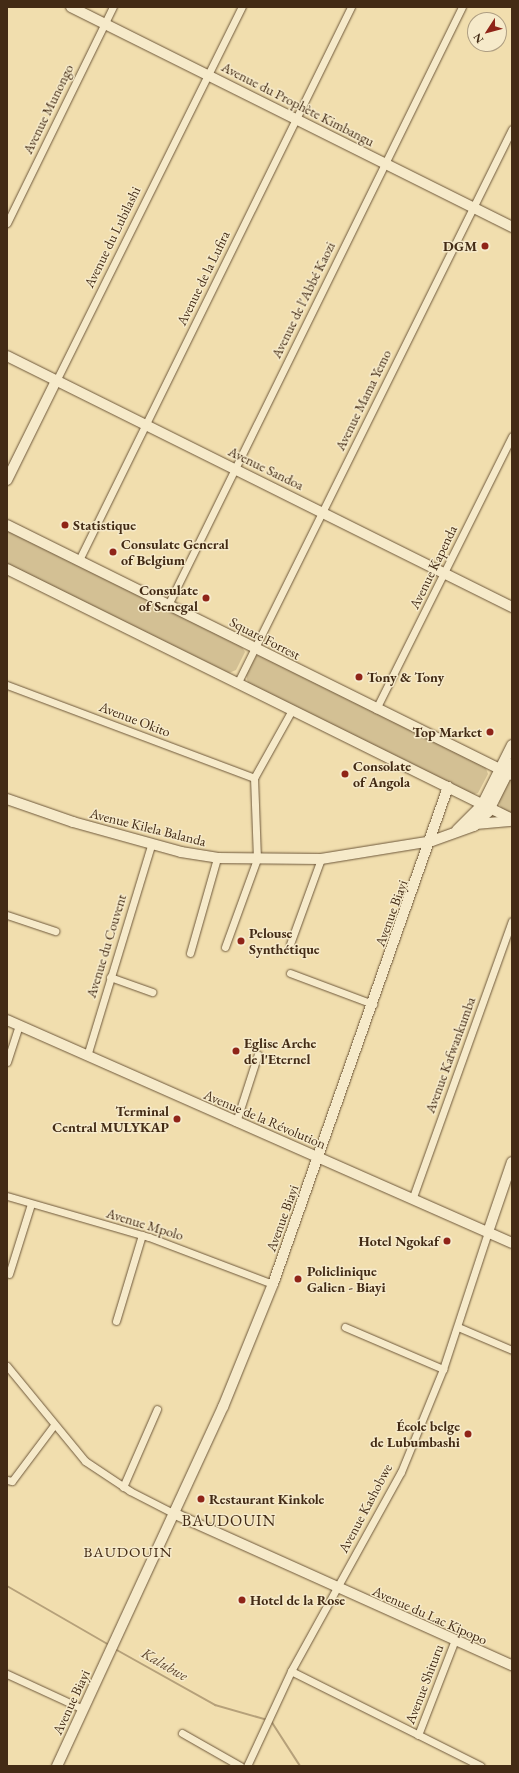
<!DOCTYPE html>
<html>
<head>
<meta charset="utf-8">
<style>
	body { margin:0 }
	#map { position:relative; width:519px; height:1773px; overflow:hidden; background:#f1deae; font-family:"EB Garamond",serif }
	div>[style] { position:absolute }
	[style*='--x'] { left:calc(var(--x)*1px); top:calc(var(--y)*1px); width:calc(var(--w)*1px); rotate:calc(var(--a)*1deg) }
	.green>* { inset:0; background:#d3c094 }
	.stream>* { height:2px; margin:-1px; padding:0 1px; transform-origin:1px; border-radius:1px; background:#b6a17a }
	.roads { filter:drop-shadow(0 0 1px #6e583b) drop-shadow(0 0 1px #6e583b) }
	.street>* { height:7px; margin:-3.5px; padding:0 3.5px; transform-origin:3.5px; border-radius:3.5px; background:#f6eaca }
	.secondary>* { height:10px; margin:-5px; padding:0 5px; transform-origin:5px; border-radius:5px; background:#f6eaca }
	.dots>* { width:11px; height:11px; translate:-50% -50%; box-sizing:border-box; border:2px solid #f6eaca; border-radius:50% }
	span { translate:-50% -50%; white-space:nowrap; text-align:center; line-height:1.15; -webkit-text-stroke:3px #f6eaca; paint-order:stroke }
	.street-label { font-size:14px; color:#432b15 }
	.poi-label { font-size:14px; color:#432b15; font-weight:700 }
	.right { translate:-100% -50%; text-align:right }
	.left { translate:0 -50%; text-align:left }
	.neighbourhood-label { font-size:15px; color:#432b15; letter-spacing:1px }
	.water-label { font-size:15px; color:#60482e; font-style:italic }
	.quarter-label { font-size:16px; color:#432b15; letter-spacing:1px }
	.frame { position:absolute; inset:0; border:8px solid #432b15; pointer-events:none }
	.north { position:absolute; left:467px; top:12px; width:40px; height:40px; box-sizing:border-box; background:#f6eaca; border:1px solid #ae9e82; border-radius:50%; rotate:234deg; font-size:11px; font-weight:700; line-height:16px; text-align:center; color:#432b15 }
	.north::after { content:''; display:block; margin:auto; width:14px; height:18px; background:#8f2418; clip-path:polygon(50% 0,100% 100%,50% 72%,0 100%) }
</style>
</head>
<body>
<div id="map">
	<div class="green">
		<i style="clip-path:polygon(7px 530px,240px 644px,245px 652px,236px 670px,229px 673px,7px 565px)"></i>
		<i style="clip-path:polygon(262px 655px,485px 766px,488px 774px,478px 793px,471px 795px,248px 683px,246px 675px,256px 656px)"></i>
		<i style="clip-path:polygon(512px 781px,512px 815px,502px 810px,498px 801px,508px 782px)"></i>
	</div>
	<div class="stream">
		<i style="--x:7;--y:1586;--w:118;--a:30"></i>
		<i style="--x:115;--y:1649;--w:115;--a:29.2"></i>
		<i style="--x:215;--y:1705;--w:58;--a:15.9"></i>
		<i style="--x:271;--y:1721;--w:54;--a:57.2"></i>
	</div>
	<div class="roads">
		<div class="street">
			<i style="--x:7;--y:223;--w:241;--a:-63.9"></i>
			<i style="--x:56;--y:381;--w:418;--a:-63.6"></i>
			<i style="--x:79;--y:560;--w:616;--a:-63.81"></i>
			<i style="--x:168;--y:605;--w:666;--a:-63.82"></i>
			<i style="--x:238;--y:682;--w:617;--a:-63.64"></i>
			<i style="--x:7;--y:685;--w:264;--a:20.6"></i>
			<i style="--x:376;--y:709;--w:305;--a:-63.5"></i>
			<i style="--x:7;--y:915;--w:51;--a:18.4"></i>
			<i style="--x:290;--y:944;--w:90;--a:-70"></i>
			<i style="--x:225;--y:947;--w:94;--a:-70"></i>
			<i style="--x:257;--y:859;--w:81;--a:-92.1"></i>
			<i style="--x:254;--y:778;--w:78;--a:-60.8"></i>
			<i style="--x:190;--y:953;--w:99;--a:-74.1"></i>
			<i style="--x:290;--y:973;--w:89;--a:20.5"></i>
			<i style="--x:110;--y:977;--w:45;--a:19.7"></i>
			<i style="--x:87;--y:1056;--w:220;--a:-73.1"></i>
			<i style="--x:7;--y:1062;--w:38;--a:-72"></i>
			<i style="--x:236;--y:1122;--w:71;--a:-72.1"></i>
			<i style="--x:7;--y:1196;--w:148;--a:16.1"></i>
			<i style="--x:149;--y:1237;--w:133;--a:20.8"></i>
			<i style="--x:413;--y:1197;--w:293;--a:-70.3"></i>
			<i style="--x:9;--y:1274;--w:73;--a:-72.6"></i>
			<i style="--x:116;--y:1321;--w:90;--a:-73.2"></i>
			<i style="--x:345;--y:1327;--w:107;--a:23.2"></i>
			<i style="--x:458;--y:1327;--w:59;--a:23.1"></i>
			<i style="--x:7;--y:1366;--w:123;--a:50.6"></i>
			<i style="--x:85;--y:1461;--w:54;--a:33.7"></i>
			<i style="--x:130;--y:1491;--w:48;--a:27.1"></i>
			<i style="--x:7;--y:1480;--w:5;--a:11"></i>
			<i style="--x:12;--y:1481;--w:70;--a:-53.1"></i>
			<i style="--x:123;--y:1487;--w:85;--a:-66.4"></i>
			<i style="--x:291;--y:1671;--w:212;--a:26.6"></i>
			<i style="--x:7;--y:1674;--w:84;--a:24.7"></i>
			<i style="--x:182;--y:1733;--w:67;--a:29.6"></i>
			<i style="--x:418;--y:1735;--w:100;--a:-68.8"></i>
			<i style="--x:247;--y:1766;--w:105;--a:-65.1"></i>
			<i style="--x:291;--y:1671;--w:227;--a:-61.1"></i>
			<i style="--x:401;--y:1472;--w:111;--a:-67.8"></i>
			<i style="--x:443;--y:1369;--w:144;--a:-71.8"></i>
		</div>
		<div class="secondary">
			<i style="--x:71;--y:7;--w:493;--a:26.5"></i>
			<i style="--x:7;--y:356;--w:564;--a:26.43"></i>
			<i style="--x:7;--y:480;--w:110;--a:-63.7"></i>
			<i style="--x:7;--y:525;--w:563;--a:26.34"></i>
			<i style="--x:7;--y:569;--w:563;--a:26.34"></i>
			<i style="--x:7;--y:799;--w:70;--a:19.2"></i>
			<i style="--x:73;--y:822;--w:112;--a:15.5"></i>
			<i style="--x:181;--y:852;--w:36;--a:9"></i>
			<i style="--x:217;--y:858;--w:104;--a:0.6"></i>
			<i style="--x:321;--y:859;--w:112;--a:-9.2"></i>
			<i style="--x:432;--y:841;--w:45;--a:-19.7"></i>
			<i style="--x:474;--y:826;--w:20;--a:-45"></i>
			<i style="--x:488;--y:812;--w:54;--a:-63.4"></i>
			<i style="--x:476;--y:824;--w:36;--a:-5"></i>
			<i style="--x:457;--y:830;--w:35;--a:-45"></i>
			<i style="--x:482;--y:805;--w:67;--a:-63.4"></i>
			<i style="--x:7;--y:1020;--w:552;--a:23.83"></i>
			<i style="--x:488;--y:1232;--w:74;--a:-71.1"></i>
			<i style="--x:173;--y:1513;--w:372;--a:24.2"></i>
			<i style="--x:57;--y:1766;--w:396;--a:-65.2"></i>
			<i style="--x:223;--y:1407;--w:133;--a:-67.9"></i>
			<i style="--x:273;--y:1284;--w:527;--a:-70.6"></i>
		</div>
	</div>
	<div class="dots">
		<i style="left:485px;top:246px;background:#8f2418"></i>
		<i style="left:65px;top:525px;background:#8f2418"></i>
		<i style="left:113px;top:552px;background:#8f2418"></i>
		<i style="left:206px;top:598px;background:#8f2418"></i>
		<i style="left:359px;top:677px;background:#8f2418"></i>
		<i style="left:490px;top:732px;background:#8f2418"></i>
		<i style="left:345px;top:774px;background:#8f2418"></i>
		<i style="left:241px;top:941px;background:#8f2418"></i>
		<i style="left:236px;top:1051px;background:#8f2418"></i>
		<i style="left:177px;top:1119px;background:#8f2418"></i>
		<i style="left:447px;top:1241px;background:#8f2418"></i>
		<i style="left:298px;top:1279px;background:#8f2418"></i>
		<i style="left:468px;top:1434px;background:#8f2418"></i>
		<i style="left:201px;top:1499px;background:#8f2418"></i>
		<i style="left:242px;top:1600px;background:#8f2418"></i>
	</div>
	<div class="street-label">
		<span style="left:298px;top:104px;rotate:27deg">Avenue du Prophète Kimbangu</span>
		<span style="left:48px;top:109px;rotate:-64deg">Avenue Munongo</span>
		<span style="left:112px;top:237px;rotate:-64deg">Avenue du Lubilashi</span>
		<span style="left:203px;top:278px;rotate:-64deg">Avenue de la Lufira</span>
		<span style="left:303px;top:300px;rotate:-64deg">Avenue de l'Abbé Kaozi</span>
		<span style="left:363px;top:400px;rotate:-64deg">Avenue Mama Yemo</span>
		<span style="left:266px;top:468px;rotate:26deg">Avenue Sandoa</span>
		<span style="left:433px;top:567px;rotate:-64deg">Avenue Kapenda</span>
		<span style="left:265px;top:638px;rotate:27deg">Square Forrest</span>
		<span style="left:135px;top:719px;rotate:21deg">Avenue Okito</span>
		<span style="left:148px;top:827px;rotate:14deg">Avenue Kilela Balanda</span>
		<span style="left:391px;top:913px;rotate:-70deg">Avenue Biayi</span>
		<span style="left:106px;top:946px;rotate:-73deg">Avenue du Couvent</span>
		<span style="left:450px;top:1055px;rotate:-70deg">Avenue Kafwankumba</span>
		<span style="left:265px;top:1119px;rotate:23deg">Avenue de la Révolution</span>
		<span style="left:282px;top:1218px;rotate:-70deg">Avenue Biayi</span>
		<span style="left:145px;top:1224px;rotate:17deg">Avenue Mpolo</span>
		<span style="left:365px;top:1508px;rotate:-62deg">Avenue Kashobwe</span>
		<span style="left:430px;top:1615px;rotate:24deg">Avenue du Lac Kipopo</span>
		<span style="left:424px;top:1684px;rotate:-69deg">Avenue Shituru</span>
		<span style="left:71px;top:1702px;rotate:-65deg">Avenue Biayi</span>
	</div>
	<div class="poi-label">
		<span class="right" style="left:477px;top:246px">DGM</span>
		<span class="left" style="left:73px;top:525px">Statistique</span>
		<span class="left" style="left:121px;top:552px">Consulate General<br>of Belgium</span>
		<span class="right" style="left:198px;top:598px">Consulate<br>of Senegal</span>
		<span class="left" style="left:367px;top:677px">Tony &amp; Tony</span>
		<span class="right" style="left:482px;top:732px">Top Market</span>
		<span class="left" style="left:353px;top:774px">Consolate<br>of Angola</span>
		<span class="left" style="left:249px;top:941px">Pelouse<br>Synthétique</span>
		<span class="left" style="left:244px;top:1051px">Eglise Arche<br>de l'Eternel</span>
		<span class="right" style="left:169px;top:1119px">Terminal<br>Central MULYKAP</span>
		<span class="right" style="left:439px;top:1241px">Hotel Ngokaf</span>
		<span class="left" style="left:307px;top:1279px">Policlinique<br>Galien - Biayi</span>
		<span class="right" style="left:460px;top:1434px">École belge<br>de Lubumbashi</span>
		<span class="left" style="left:209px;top:1499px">Restaurant Kinkole</span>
		<span class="left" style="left:250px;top:1600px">Hotel de la Rose</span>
	</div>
	<div class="neighbourhood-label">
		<span style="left:128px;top:1552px">BAUDOUIN</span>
	</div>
	<div class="water-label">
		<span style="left:165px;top:1664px;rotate:30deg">Kalubwe</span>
	</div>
	<div class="quarter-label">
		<span style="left:229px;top:1521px">BAUDOUIN</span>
	</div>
	<div class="frame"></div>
	<div class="north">N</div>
</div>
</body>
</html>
